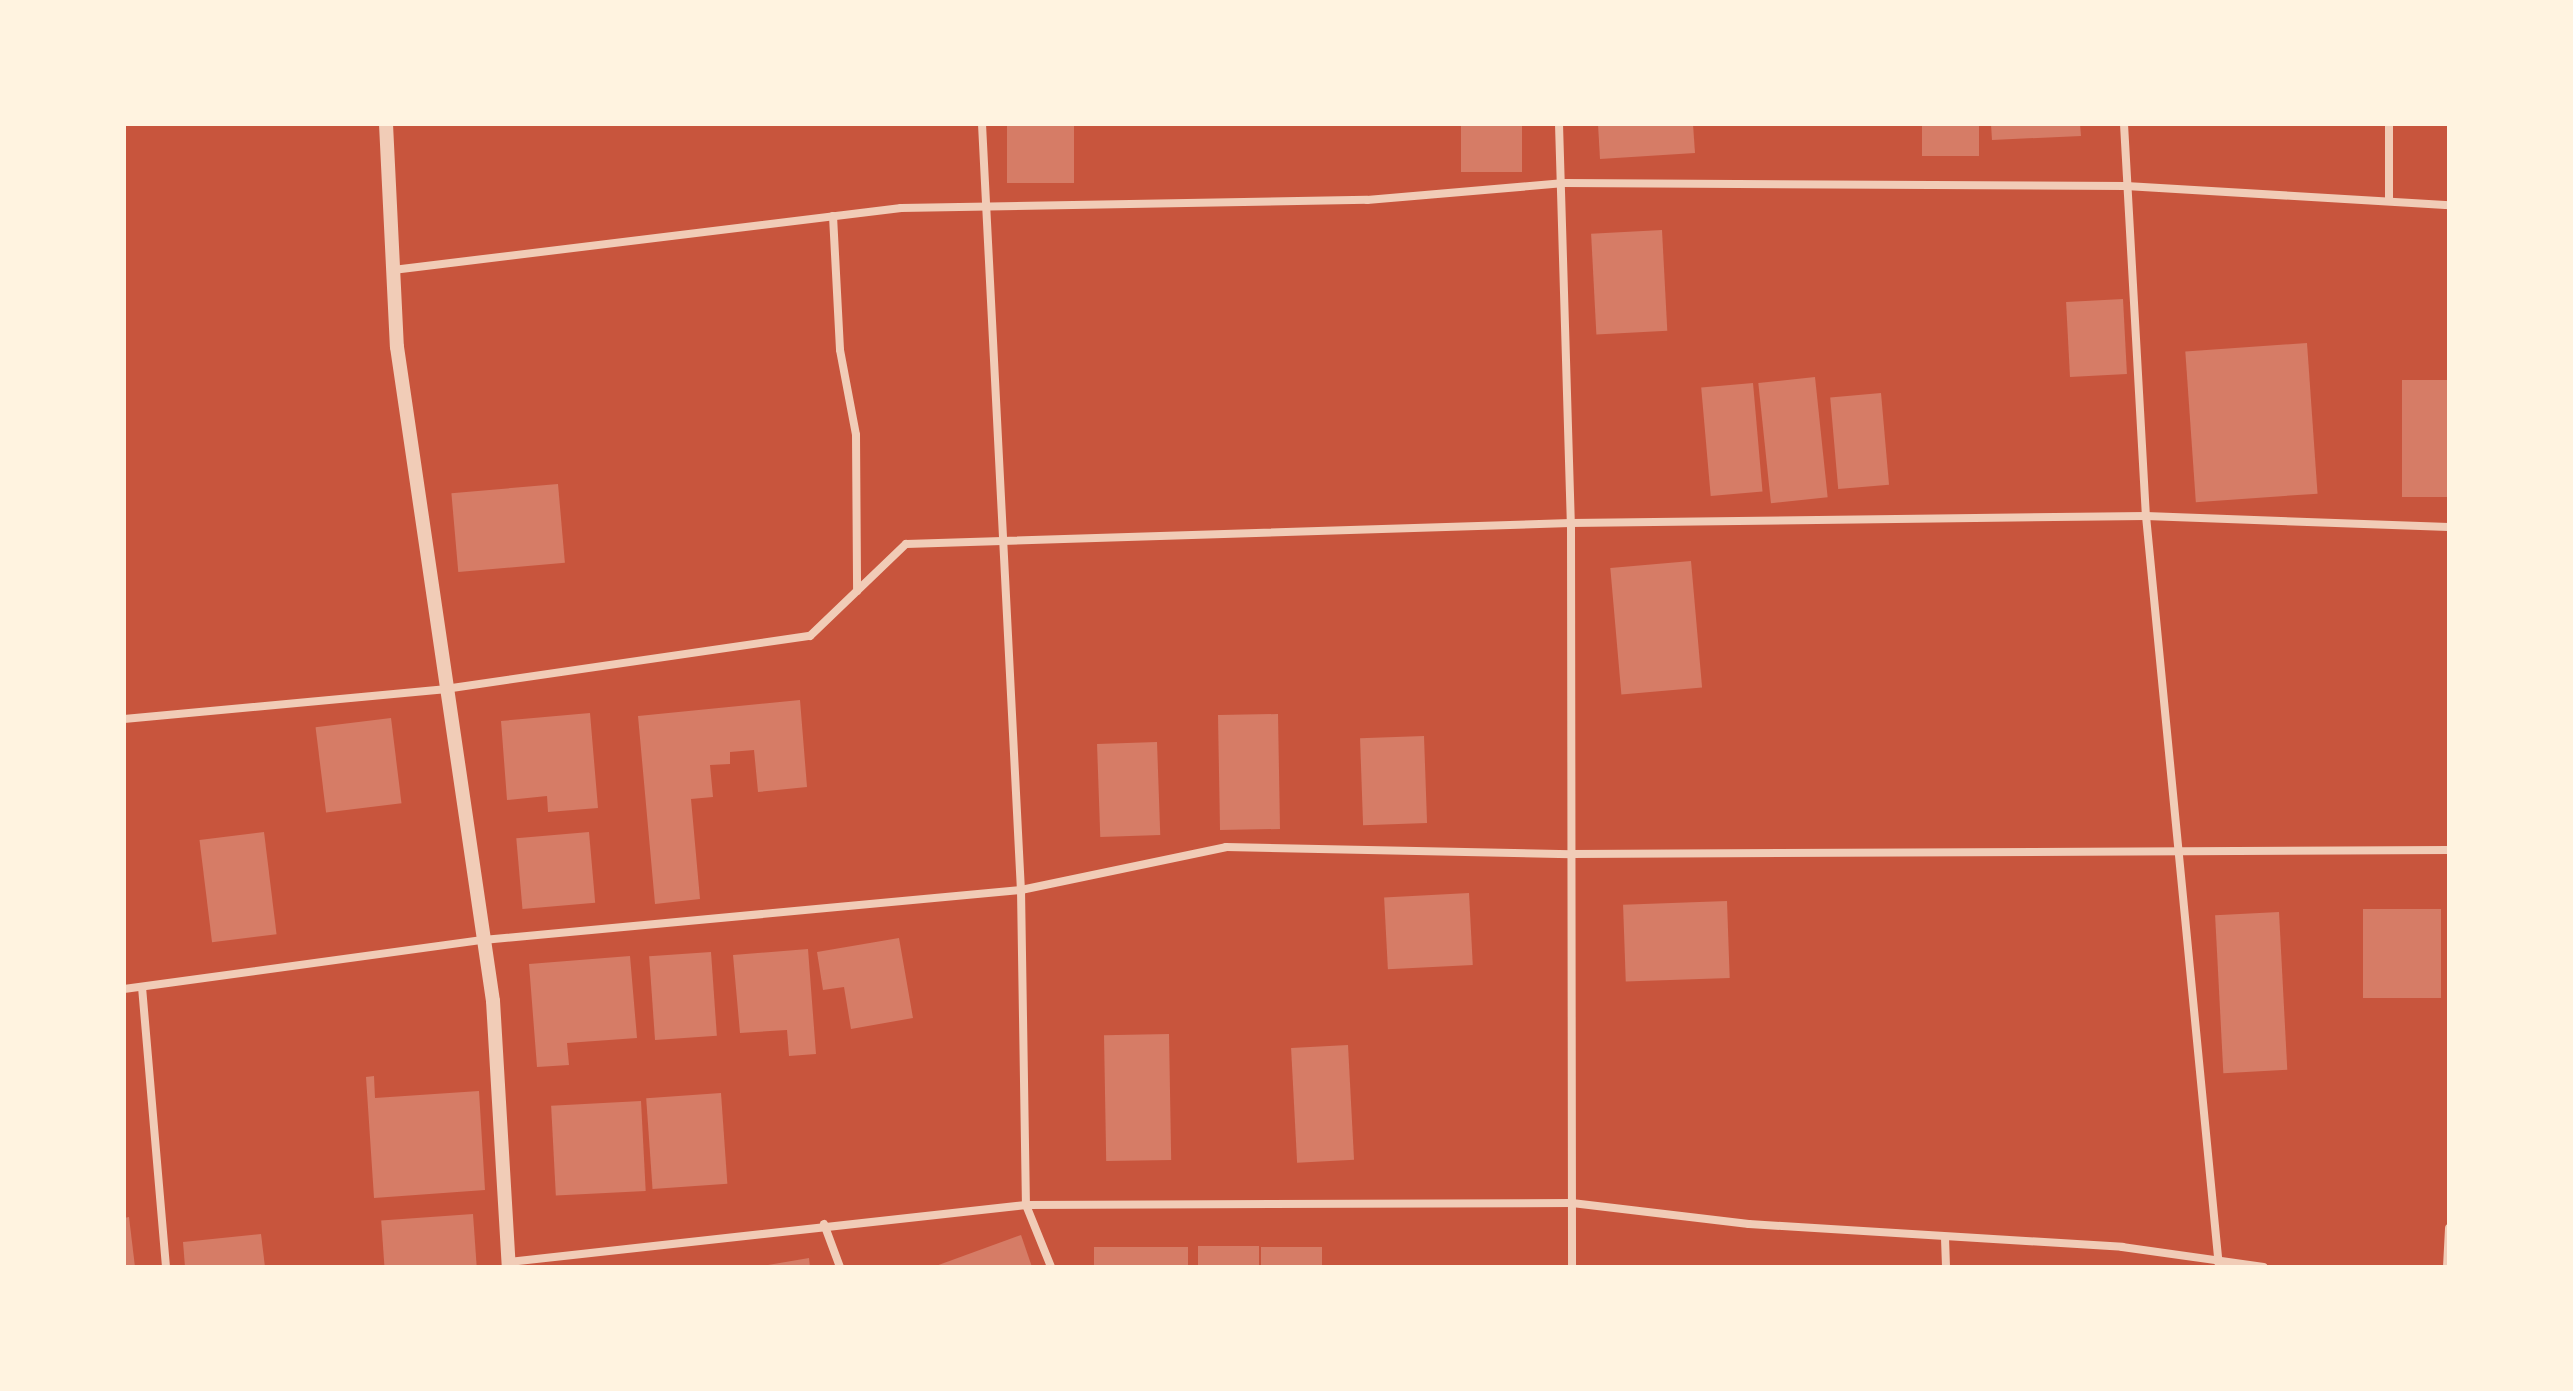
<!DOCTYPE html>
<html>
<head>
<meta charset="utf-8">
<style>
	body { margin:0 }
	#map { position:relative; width:2573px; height:1391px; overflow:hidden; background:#c8553d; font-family:"Source Sans 3",sans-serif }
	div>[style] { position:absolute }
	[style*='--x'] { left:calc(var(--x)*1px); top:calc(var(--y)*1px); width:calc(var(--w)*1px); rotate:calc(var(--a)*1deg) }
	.building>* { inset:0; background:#d67c66; transform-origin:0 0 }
	.minor>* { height:8px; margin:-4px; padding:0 4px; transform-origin:4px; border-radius:4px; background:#f1ccb7 }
	.tertiary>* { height:14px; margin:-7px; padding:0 7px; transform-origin:7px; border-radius:7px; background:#f1ccb7 }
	span { translate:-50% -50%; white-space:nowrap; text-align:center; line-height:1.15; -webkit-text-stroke:7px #fff3e0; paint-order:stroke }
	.frame { position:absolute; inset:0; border:126px solid #fff3e0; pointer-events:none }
</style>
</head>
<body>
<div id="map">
	<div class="building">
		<i style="left:1007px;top:124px;width:67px;height:59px"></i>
		<i style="left:1461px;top:124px;width:61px;height:48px"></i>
		<i style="clip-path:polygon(1598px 124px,1693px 124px,1695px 153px,1600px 159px)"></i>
		<i style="left:1922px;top:124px;width:57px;height:32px"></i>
		<i style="clip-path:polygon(1991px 124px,2080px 124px,2081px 136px,1992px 140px)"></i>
		<i style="left:1662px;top:230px;width:101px;height:71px;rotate:87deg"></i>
		<i style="left:2123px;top:299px;width:75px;height:57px;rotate:87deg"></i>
		<i style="left:2307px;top:343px;width:151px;height:122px;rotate:86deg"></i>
		<i style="left:1815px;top:377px;width:121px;height:57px;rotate:84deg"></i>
		<i style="left:2449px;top:380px;width:117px;height:47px;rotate:90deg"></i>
		<i style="left:1753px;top:383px;width:109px;height:52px;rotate:85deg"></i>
		<i style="left:1881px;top:393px;width:92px;height:51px;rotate:85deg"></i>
		<i style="left:558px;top:484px;width:79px;height:107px;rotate:85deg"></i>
		<i style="left:1691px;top:561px;width:127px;height:81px;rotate:85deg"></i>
		<i style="clip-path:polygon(800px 700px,807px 787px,758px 792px,754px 750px,730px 752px,730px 764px,710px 765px,713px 797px,691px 799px,700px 899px,655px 904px,638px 716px)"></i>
		<i style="clip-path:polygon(590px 713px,598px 808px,548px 812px,547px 796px,507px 800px,501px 721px)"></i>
		<i style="left:1278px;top:714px;width:115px;height:60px;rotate:89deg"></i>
		<i style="left:391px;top:718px;width:86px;height:76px;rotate:83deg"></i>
		<i style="left:1424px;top:736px;width:87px;height:64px;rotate:88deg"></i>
		<i style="left:1157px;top:742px;width:93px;height:60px;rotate:88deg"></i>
		<i style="left:264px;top:832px;width:103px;height:65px;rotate:83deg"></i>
		<i style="left:589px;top:832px;width:71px;height:73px;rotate:85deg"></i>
		<i style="left:1469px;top:893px;width:72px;height:85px;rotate:87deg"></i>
		<i style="left:1727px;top:901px;width:77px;height:104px;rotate:88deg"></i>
		<i style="left:2363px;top:909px;width:78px;height:89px"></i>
		<i style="left:2279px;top:912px;width:158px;height:64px;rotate:87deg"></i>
		<i style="clip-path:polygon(899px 938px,913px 1018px,851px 1029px,844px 987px,823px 990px,817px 952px)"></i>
		<i style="clip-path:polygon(808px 949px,816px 1054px,789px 1056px,787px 1030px,740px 1033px,733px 955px)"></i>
		<i style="left:711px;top:952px;width:84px;height:62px;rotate:86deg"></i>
		<i style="clip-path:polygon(630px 956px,637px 1038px,567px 1043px,569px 1065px,537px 1067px,529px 964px)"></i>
		<i style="left:1169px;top:1034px;width:126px;height:65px;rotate:89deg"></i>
		<i style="left:1348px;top:1045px;width:115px;height:57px;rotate:87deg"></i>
		<i style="clip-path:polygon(374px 1076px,375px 1098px,479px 1091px,485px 1190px,374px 1198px,366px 1077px)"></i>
		<i style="left:721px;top:1093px;width:91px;height:75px;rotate:86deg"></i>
		<i style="left:641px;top:1101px;width:90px;height:90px;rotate:87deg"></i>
		<i style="left:473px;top:1214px;width:53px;height:92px;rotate:86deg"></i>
		<i style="clip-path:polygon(129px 1217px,135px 1267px,124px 1267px,124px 1218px)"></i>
		<i style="clip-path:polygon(261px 1234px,265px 1267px,185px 1267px,183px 1242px)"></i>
		<i style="clip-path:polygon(1021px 1235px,1032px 1267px,933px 1267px)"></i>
		<i style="left:1259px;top:1246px;width:21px;height:61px;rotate:90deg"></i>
		<i style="left:1188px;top:1247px;width:20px;height:94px;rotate:90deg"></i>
		<i style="left:1322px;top:1247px;width:20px;height:61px;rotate:90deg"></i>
		<i style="clip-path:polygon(809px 1258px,810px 1267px,768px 1267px,768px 1265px)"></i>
	</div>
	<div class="minor">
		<i style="--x:982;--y:124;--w:767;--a:87.09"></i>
		<i style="--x:1021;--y:890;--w:315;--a:89.1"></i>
		<i style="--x:1026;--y:1205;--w:67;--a:68"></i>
		<i style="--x:1559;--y:124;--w:399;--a:88.3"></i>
		<i style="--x:1571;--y:523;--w:744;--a:89.92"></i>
		<i style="--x:2124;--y:124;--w:393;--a:86.8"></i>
		<i style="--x:2146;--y:516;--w:755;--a:84.45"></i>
		<i style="--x:2389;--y:201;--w:77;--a:-90"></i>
		<i style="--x:833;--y:216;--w:134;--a:87"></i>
		<i style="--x:840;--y:350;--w:86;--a:79.3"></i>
		<i style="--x:856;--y:435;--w:156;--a:89.6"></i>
		<i style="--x:393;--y:270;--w:512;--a:-6.96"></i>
		<i style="--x:901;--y:208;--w:466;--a:-1"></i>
		<i style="--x:1367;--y:200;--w:198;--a:-4.9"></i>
		<i style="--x:1564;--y:183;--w:562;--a:0.31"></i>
		<i style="--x:2126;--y:186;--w:324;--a:3.4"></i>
		<i style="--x:124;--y:719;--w:322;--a:-5.3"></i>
		<i style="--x:445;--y:689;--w:369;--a:-8.3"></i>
		<i style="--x:810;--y:636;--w:133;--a:-43.8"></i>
		<i style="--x:906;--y:544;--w:665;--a:-1.81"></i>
		<i style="--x:1571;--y:523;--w:575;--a:-0.7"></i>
		<i style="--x:2146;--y:516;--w:303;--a:2.1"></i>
		<i style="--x:142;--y:987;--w:281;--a:85.1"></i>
		<i style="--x:124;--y:989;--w:362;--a:-7.8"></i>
		<i style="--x:483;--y:940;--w:540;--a:-5.31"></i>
		<i style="--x:1021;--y:890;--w:209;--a:-11.8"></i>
		<i style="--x:1226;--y:847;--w:345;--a:1.2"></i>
		<i style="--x:1571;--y:854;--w:878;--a:-0.26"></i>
		<i style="--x:824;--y:1224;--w:46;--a:69.6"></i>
		<i style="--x:1945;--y:1238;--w:29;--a:88"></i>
		<i style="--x:509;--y:1262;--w:520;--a:-6.29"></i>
		<i style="--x:1026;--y:1205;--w:546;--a:-0.21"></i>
		<i style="--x:1572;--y:1203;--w:178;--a:6.8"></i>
		<i style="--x:1749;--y:1224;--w:374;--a:3.5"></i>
		<i style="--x:2122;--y:1247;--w:143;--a:8"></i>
		<i style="--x:2447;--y:1267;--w:39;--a:-87"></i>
	</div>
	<div class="tertiary">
		<i style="--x:386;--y:124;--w:223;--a:87.2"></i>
		<i style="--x:397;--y:347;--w:661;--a:81.65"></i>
		<i style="--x:493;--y:1001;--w:266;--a:86.6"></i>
	</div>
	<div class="frame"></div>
</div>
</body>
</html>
